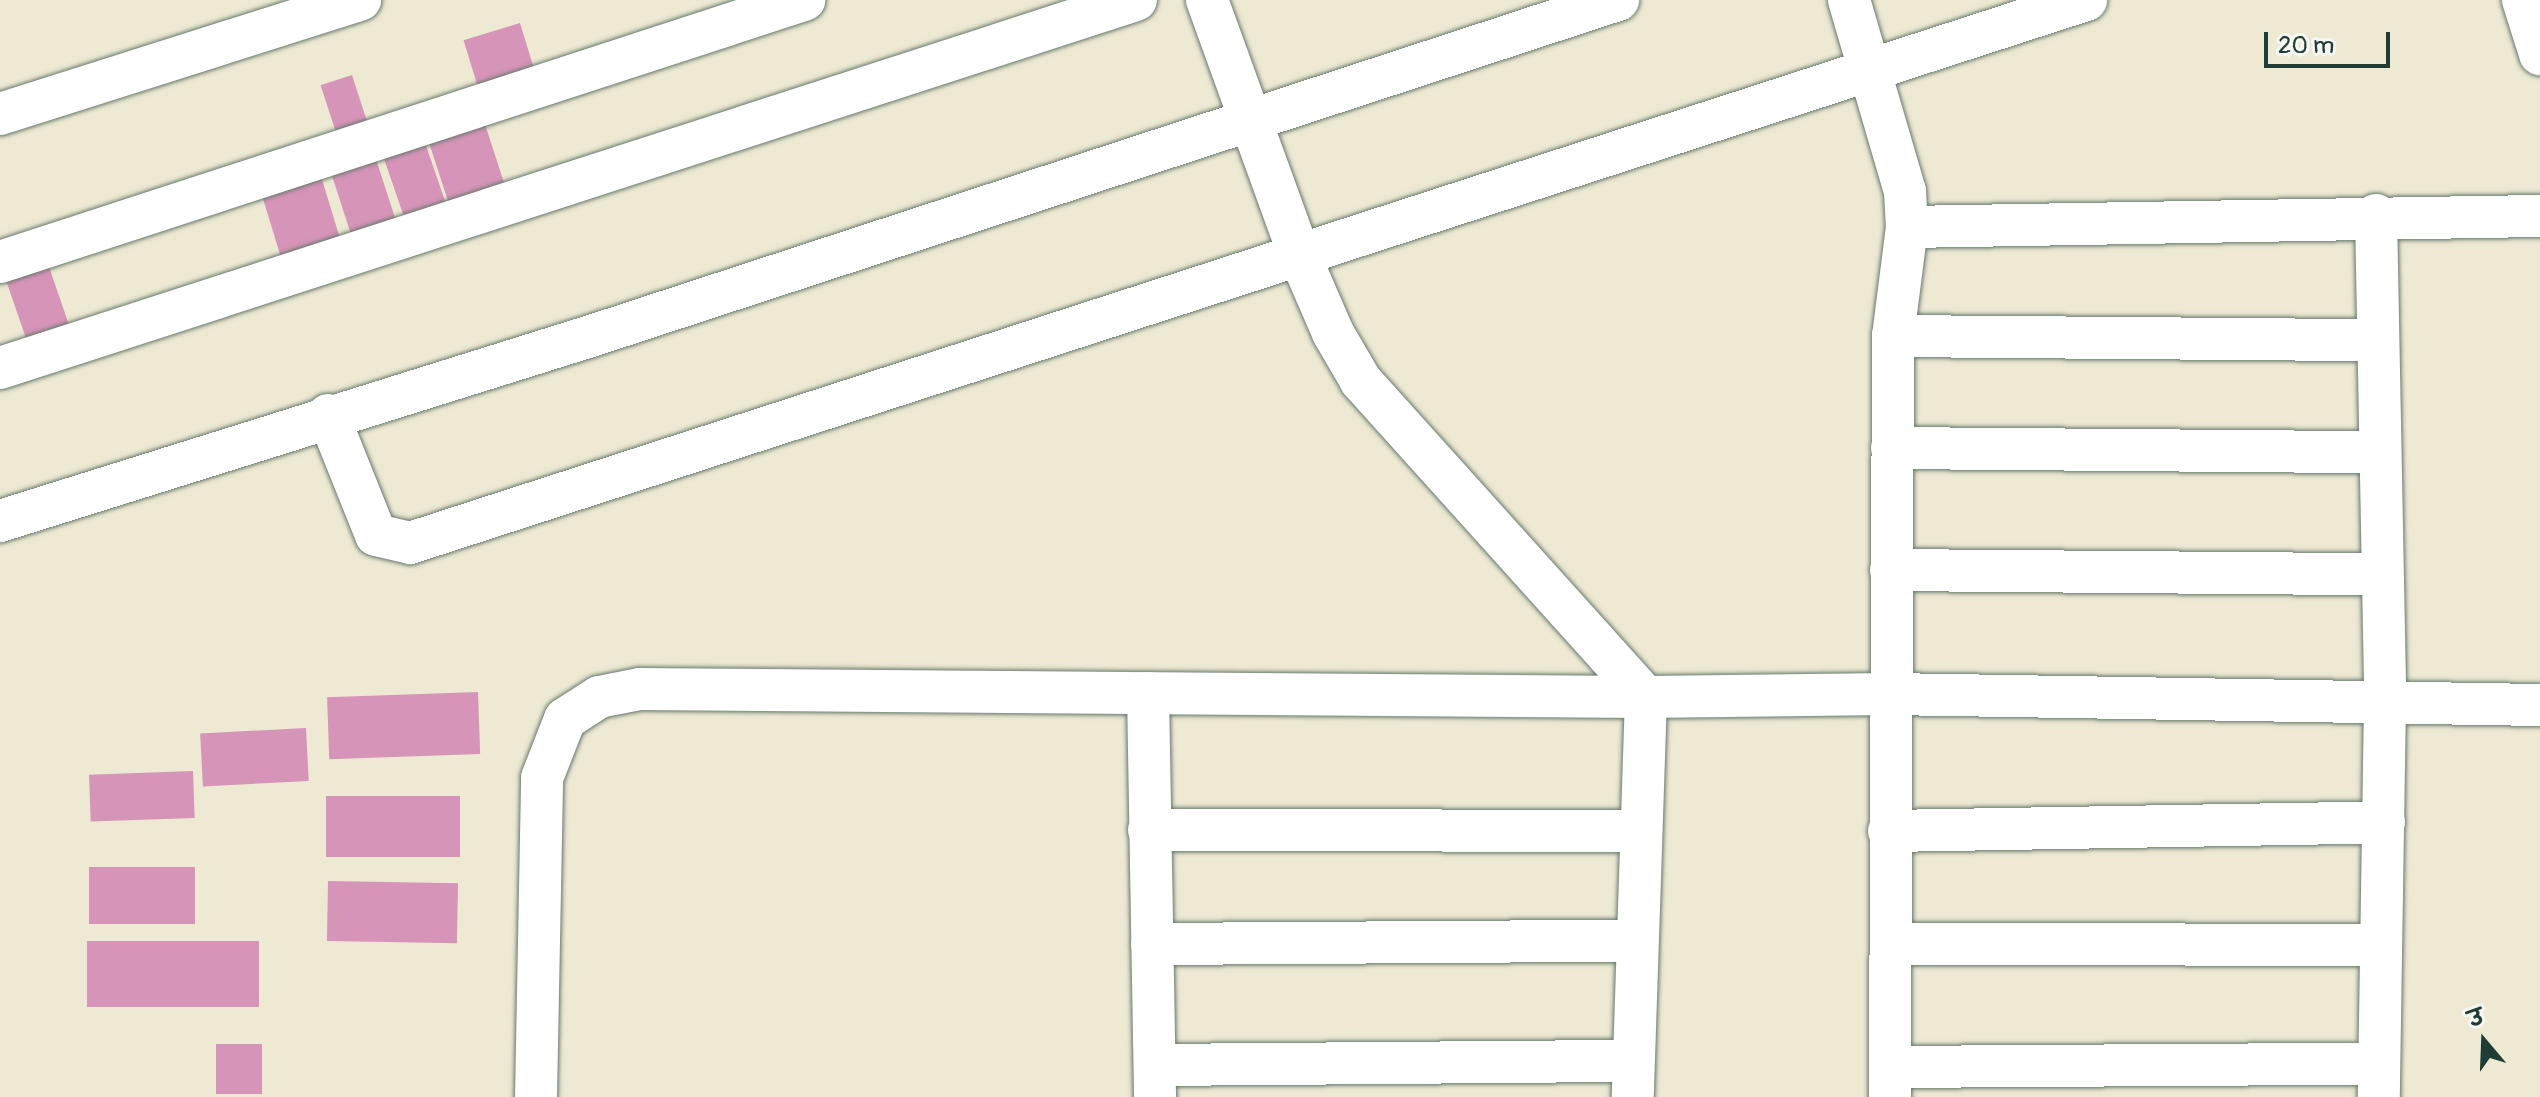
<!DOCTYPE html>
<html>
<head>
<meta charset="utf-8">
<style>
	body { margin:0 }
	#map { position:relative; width:2540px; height:1097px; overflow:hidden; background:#ede9d3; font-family:Pangolin,"Playpen Sans Deva",sans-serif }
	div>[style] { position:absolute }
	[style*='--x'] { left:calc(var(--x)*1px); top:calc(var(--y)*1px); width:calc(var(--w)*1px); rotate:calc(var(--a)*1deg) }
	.building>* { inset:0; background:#d794b9; transform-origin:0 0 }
	.roads { filter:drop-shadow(0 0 2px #67796c) drop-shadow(0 0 2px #67796c) }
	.minor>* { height:42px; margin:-21px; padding:0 21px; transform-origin:21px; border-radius:21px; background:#fff }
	span { translate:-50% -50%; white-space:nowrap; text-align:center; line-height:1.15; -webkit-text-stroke:6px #f6f6f2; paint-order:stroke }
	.north { position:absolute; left:2444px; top:1001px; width:80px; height:80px; -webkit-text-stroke:6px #f6f6f2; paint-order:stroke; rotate:341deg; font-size:22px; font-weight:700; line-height:32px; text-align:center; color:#1f3d34 }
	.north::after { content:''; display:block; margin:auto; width:28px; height:36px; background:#1f3d34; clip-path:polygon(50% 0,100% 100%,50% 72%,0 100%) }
	.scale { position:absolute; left:2264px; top:32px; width:126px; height:36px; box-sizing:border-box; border:4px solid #1f3d34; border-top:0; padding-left:10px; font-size:24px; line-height:28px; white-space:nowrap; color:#1f3d34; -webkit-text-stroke:6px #f6f6f2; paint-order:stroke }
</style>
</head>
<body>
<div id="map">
	<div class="building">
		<i style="left:520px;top:23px;width:63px;height:59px;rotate:73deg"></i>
		<i style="left:352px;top:75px;width:58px;height:33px;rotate:72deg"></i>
		<i style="left:483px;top:118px;width:79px;height:59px;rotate:72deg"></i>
		<i style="left:422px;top:134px;width:83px;height:44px;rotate:71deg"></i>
		<i style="left:374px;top:153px;width:79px;height:47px;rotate:72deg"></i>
		<i style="left:320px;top:173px;width:77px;height:62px;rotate:73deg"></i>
		<i style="left:48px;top:264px;width:67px;height:45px;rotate:71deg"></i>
		<i style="left:478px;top:692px;width:62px;height:151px;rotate:88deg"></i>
		<i style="left:306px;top:728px;width:53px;height:106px;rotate:87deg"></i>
		<i style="left:193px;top:771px;width:47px;height:104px;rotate:88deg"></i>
		<i style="left:326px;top:796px;width:134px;height:61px"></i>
		<i style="left:195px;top:867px;width:57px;height:106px;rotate:90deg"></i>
		<i style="left:328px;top:881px;width:130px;height:60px;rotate:1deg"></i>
		<i style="left:259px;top:941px;width:66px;height:172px;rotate:90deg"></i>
		<i style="left:216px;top:1044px;width:46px;height:50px"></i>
	</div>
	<div class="roads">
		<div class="minor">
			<i style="--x:1207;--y:0;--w:268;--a:70.1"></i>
			<i style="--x:1298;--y:252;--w:88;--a:66.6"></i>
			<i style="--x:1333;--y:333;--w:56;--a:59.7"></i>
			<i style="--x:1361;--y:381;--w:426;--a:48"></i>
			<i style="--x:1646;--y:697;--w:400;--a:91.9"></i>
			<i style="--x:1849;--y:0;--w:199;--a:73.7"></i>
			<i style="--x:1905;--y:191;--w:36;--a:87"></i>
			<i style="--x:1907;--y:227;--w:110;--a:97.3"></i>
			<i style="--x:1893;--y:336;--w:761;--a:90.23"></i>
			<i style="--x:2523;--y:0;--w:57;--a:72.5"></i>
			<i style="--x:0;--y:114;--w:378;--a:-17.6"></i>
			<i style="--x:2376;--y:215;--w:487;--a:88.9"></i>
			<i style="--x:2385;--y:702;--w:395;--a:90.9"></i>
			<i style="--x:1907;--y:227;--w:633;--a:-1"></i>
			<i style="--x:0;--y:262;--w:846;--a:-18.05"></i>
			<i style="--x:1893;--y:336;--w:484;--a:0.5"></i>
			<i style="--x:0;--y:368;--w:1194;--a:-17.95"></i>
			<i style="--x:328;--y:415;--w:129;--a:68.2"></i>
			<i style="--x:376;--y:535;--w:35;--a:13"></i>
			<i style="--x:410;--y:543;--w:1762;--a:-17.95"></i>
			<i style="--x:1892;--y:448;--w:487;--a:0.5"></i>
			<i style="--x:0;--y:521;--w:616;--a:-17.38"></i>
			<i style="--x:588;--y:337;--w:1084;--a:-18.12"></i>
			<i style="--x:1891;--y:570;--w:489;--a:0.5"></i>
			<i style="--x:1148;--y:693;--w:404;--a:89"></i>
			<i style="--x:1149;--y:830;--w:490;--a:0.1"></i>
			<i style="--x:1889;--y:831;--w:495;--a:-1"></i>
			<i style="--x:1152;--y:944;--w:485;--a:-0.4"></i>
			<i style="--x:1892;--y:944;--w:489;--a:0.1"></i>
			<i style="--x:1155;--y:1065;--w:478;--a:-0.5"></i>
			<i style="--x:1890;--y:1067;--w:489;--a:-0.4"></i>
			<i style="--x:536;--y:1097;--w:319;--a:-88.9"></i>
			<i style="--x:542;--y:778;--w:63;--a:-68.7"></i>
			<i style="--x:565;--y:719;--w:40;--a:-32.9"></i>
			<i style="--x:599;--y:697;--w:42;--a:-11"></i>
			<i style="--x:640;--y:689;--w:1006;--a:0.46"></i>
			<i style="--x:1646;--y:697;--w:244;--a:-0.7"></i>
			<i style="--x:1890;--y:694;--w:650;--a:0.97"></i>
		</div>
	</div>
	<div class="north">उ</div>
	<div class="scale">20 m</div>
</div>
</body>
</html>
